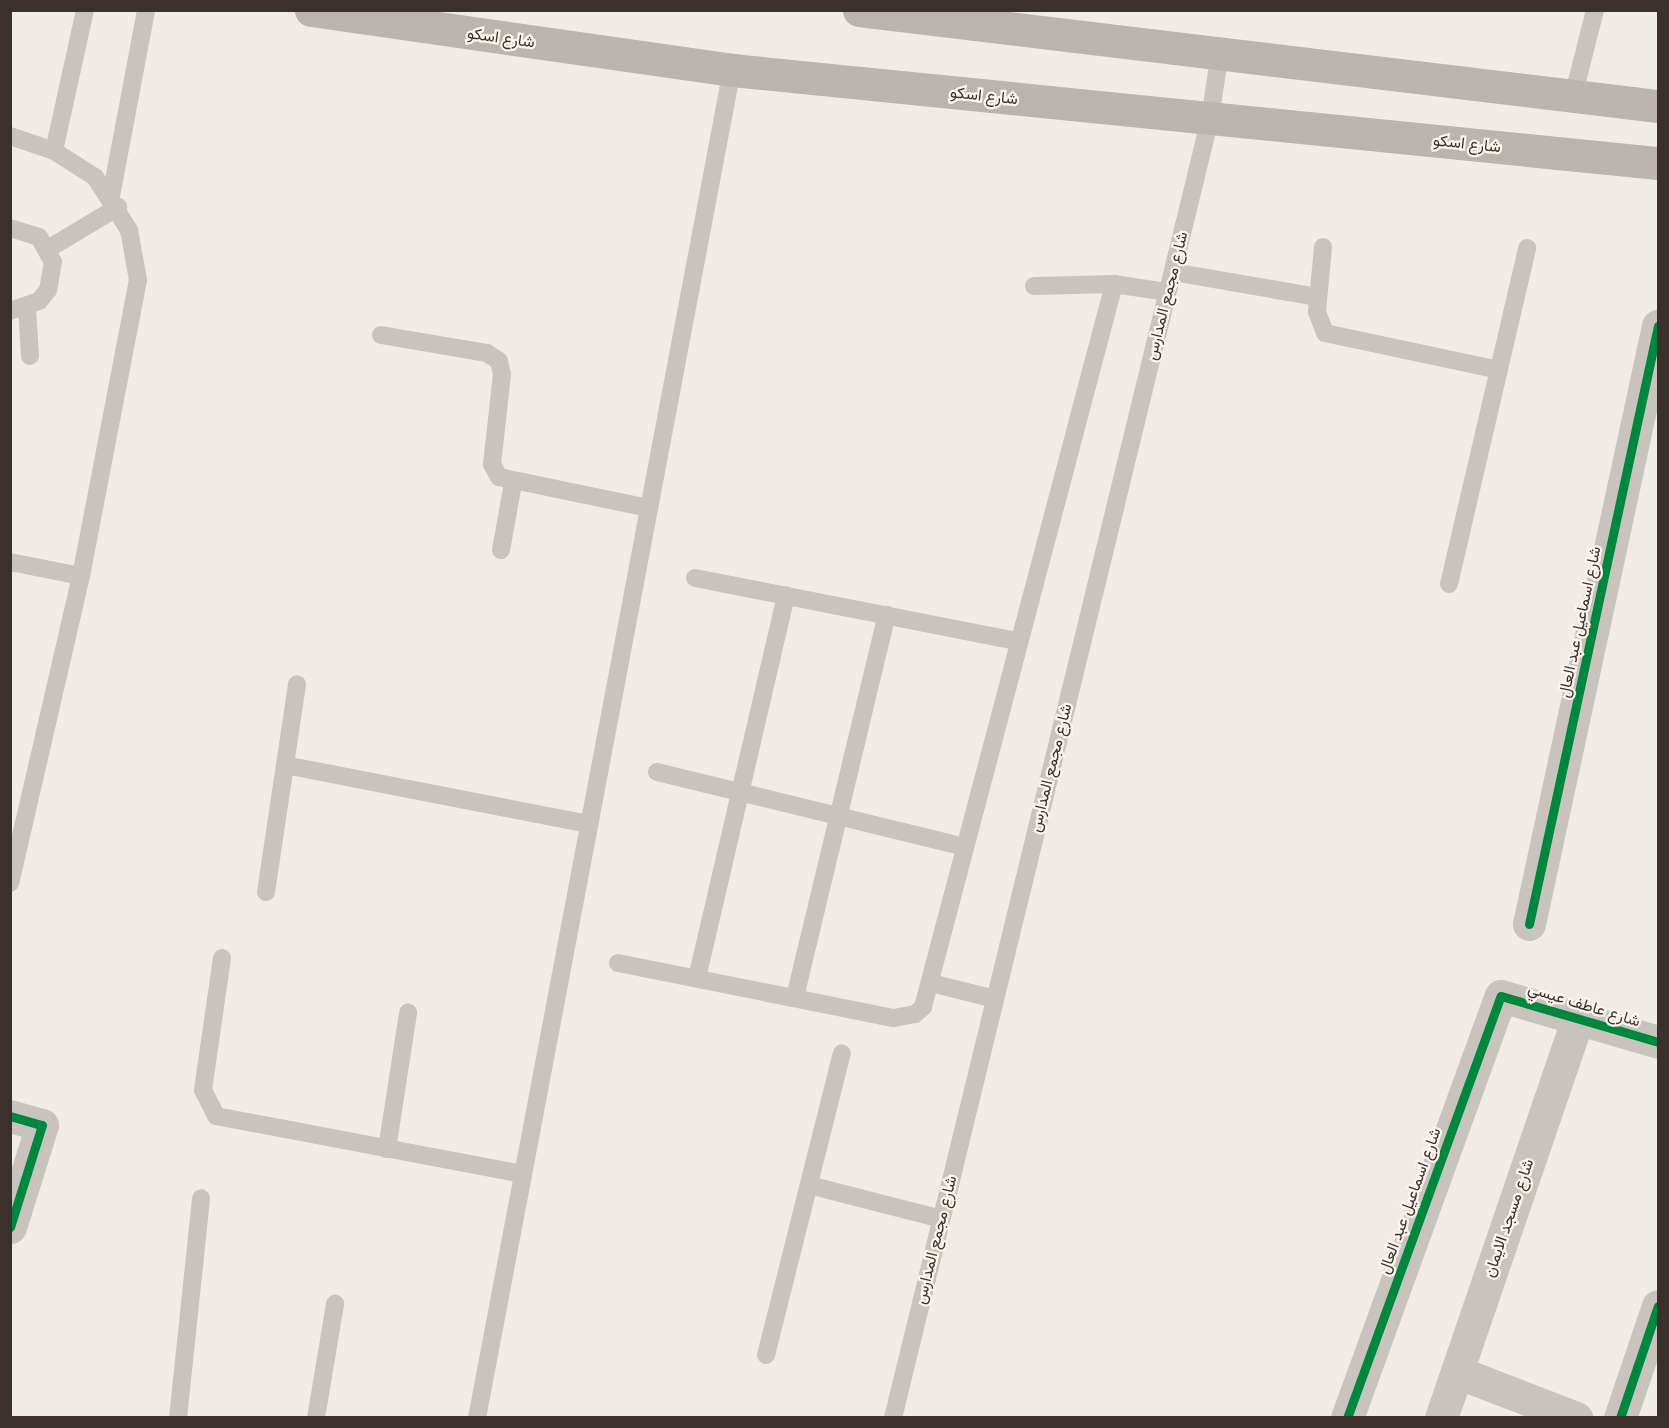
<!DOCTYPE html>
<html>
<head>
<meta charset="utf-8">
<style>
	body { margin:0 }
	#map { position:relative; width:1669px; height:1428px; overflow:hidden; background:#f0ebe5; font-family:Montserrat,Vazirmatn,sans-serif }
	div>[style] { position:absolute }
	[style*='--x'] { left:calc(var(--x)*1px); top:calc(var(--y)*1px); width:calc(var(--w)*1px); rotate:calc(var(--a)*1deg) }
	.service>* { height:18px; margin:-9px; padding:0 9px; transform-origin:9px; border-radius:9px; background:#c9c3be }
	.minor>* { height:33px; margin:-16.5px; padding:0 16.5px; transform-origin:16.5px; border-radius:16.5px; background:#c9c3be }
	.secondary>* { height:33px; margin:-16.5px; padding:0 16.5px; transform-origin:16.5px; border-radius:16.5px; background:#bab3ae }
	.cycleway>* { height:9px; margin:-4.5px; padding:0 4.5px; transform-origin:4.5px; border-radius:4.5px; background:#00873e }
	span { translate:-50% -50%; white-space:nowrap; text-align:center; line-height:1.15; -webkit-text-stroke:4.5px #fbf5ee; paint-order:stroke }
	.street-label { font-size:16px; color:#3b302b }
	.frame { position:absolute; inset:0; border:12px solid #3b302b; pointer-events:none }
</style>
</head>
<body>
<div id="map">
	<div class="service">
		<i style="--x:1573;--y:97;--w:90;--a:-75.8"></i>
		<i style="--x:10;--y:136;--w:46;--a:18.8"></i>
		<i style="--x:54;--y:151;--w:49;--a:32.4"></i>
		<i style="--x:95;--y:177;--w:63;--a:57.3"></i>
		<i style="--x:129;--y:230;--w:51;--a:79.8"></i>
		<i style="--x:138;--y:280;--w:301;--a:100.9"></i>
		<i style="--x:81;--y:576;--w:315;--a:103"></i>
		<i style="--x:54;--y:151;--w:144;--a:-77.6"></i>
		<i style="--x:111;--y:196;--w:189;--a:-79.3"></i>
		<i style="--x:10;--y:228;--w:30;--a:17"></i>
		<i style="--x:39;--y:237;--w:29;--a:61"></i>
		<i style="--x:53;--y:262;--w:28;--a:100"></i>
		<i style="--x:48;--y:290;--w:14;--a:129"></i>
		<i style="--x:39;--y:301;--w:31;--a:161"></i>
		<i style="--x:1323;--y:247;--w:65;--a:95.3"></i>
		<i style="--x:1317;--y:312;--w:22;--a:69"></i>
		<i style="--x:1325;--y:333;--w:178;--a:12"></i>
		<i style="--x:48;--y:249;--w:82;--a:-31"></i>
		<i style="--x:1173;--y:272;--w:147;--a:9.8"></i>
		<i style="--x:1034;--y:286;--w:80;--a:-1.4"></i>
		<i style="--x:1114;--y:284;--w:54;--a:8.6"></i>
		<i style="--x:27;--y:308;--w:48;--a:86.4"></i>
		<i style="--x:381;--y:335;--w:108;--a:9.6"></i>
		<i style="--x:487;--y:353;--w:14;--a:34"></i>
		<i style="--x:499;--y:361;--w:13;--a:77"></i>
		<i style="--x:502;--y:374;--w:91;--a:96.3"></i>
		<i style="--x:492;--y:464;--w:15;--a:62"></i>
		<i style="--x:499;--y:477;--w:153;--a:11.7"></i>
		<i style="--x:501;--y:550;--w:68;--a:-79.8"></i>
		<i style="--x:10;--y:562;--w:72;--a:11.2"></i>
		<i style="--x:695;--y:578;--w:327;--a:11.1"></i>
		<i style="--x:1449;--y:584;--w:345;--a:-76.9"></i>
		<i style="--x:285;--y:765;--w:310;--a:11"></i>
		<i style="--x:657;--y:772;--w:317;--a:13.7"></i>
		<i style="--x:266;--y:892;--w:210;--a:-81.5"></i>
		<i style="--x:222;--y:958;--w:133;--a:98.2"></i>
		<i style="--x:203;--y:1090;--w:29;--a:63"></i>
		<i style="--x:216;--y:1116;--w:312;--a:10.7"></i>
		<i style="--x:618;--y:963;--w:281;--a:11.3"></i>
		<i style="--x:894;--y:1018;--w:21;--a:-11"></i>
		<i style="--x:915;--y:1014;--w:11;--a:-41"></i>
		<i style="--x:923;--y:1007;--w:748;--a:-75.2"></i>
		<i style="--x:697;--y:978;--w:393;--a:-76.9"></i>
		<i style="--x:931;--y:983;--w:66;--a:14"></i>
		<i style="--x:795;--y:997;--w:393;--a:-76.5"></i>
		<i style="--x:387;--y:1149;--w:138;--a:-81.2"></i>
		<i style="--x:809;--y:1185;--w:136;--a:14.4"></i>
		<i style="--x:766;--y:1355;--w:311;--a:-75.9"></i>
		<i style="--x:178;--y:1418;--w:221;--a:-84"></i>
		<i style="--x:316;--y:1418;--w:116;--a:-80.5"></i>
		<i style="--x:477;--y:1418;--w:1372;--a:-79.29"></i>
		<i style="--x:893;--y:1418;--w:1337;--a:-76.29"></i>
		<i style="--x:1210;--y:119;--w:62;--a:-81.6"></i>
	</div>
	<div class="minor">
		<i style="--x:1529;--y:924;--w:612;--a:-77.83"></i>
		<i style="--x:10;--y:1116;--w:33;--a:16"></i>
		<i style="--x:42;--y:1125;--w:107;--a:107.4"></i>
		<i style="--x:1457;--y:1372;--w:128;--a:21.1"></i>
		<i style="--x:1347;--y:1418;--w:449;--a:-70"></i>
		<i style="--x:1501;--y:996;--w:164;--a:16.3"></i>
		<i style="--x:1441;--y:1418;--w:423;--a:-71.1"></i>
		<i style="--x:1620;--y:1418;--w:118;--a:-71.3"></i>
	</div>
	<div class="secondary">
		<i style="--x:311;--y:10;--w:425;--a:8.1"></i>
		<i style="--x:732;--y:70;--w:931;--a:5.74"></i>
		<i style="--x:859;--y:10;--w:805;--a:6.85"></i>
	</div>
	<div class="cycleway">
		<i style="--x:1529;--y:924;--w:612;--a:-77.83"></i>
		<i style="--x:10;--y:1116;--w:33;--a:16"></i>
		<i style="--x:42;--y:1125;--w:107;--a:107.4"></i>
		<i style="--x:1347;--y:1418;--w:449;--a:-70"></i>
		<i style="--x:1501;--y:996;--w:164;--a:16.3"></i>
		<i style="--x:1620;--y:1418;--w:118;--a:-71.3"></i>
	</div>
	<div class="street-label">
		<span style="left:501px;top:38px;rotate:8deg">شارع اسكو</span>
		<span style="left:984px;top:96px;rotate:6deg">شارع اسكو</span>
		<span style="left:1467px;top:144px;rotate:6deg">شارع اسكو</span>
		<span style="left:1167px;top:296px;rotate:-76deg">شارع مجمع المدارس</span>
		<span style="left:1580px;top:622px;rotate:-78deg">شارع اسماعيل عبد العال</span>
		<span style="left:1051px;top:768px;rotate:-76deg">شارع مجمع المدارس</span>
		<span style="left:1584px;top:1005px;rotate:17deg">شارع عاطف عيسي</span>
		<span style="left:1410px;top:1201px;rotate:-70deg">شارع اسماعيل عبد العال</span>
		<span style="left:1509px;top:1218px;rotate:-71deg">شارع مسجد الايمان</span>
		<span style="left:936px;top:1240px;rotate:-76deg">شارع مجمع المدارس</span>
	</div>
	<div class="frame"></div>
</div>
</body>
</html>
